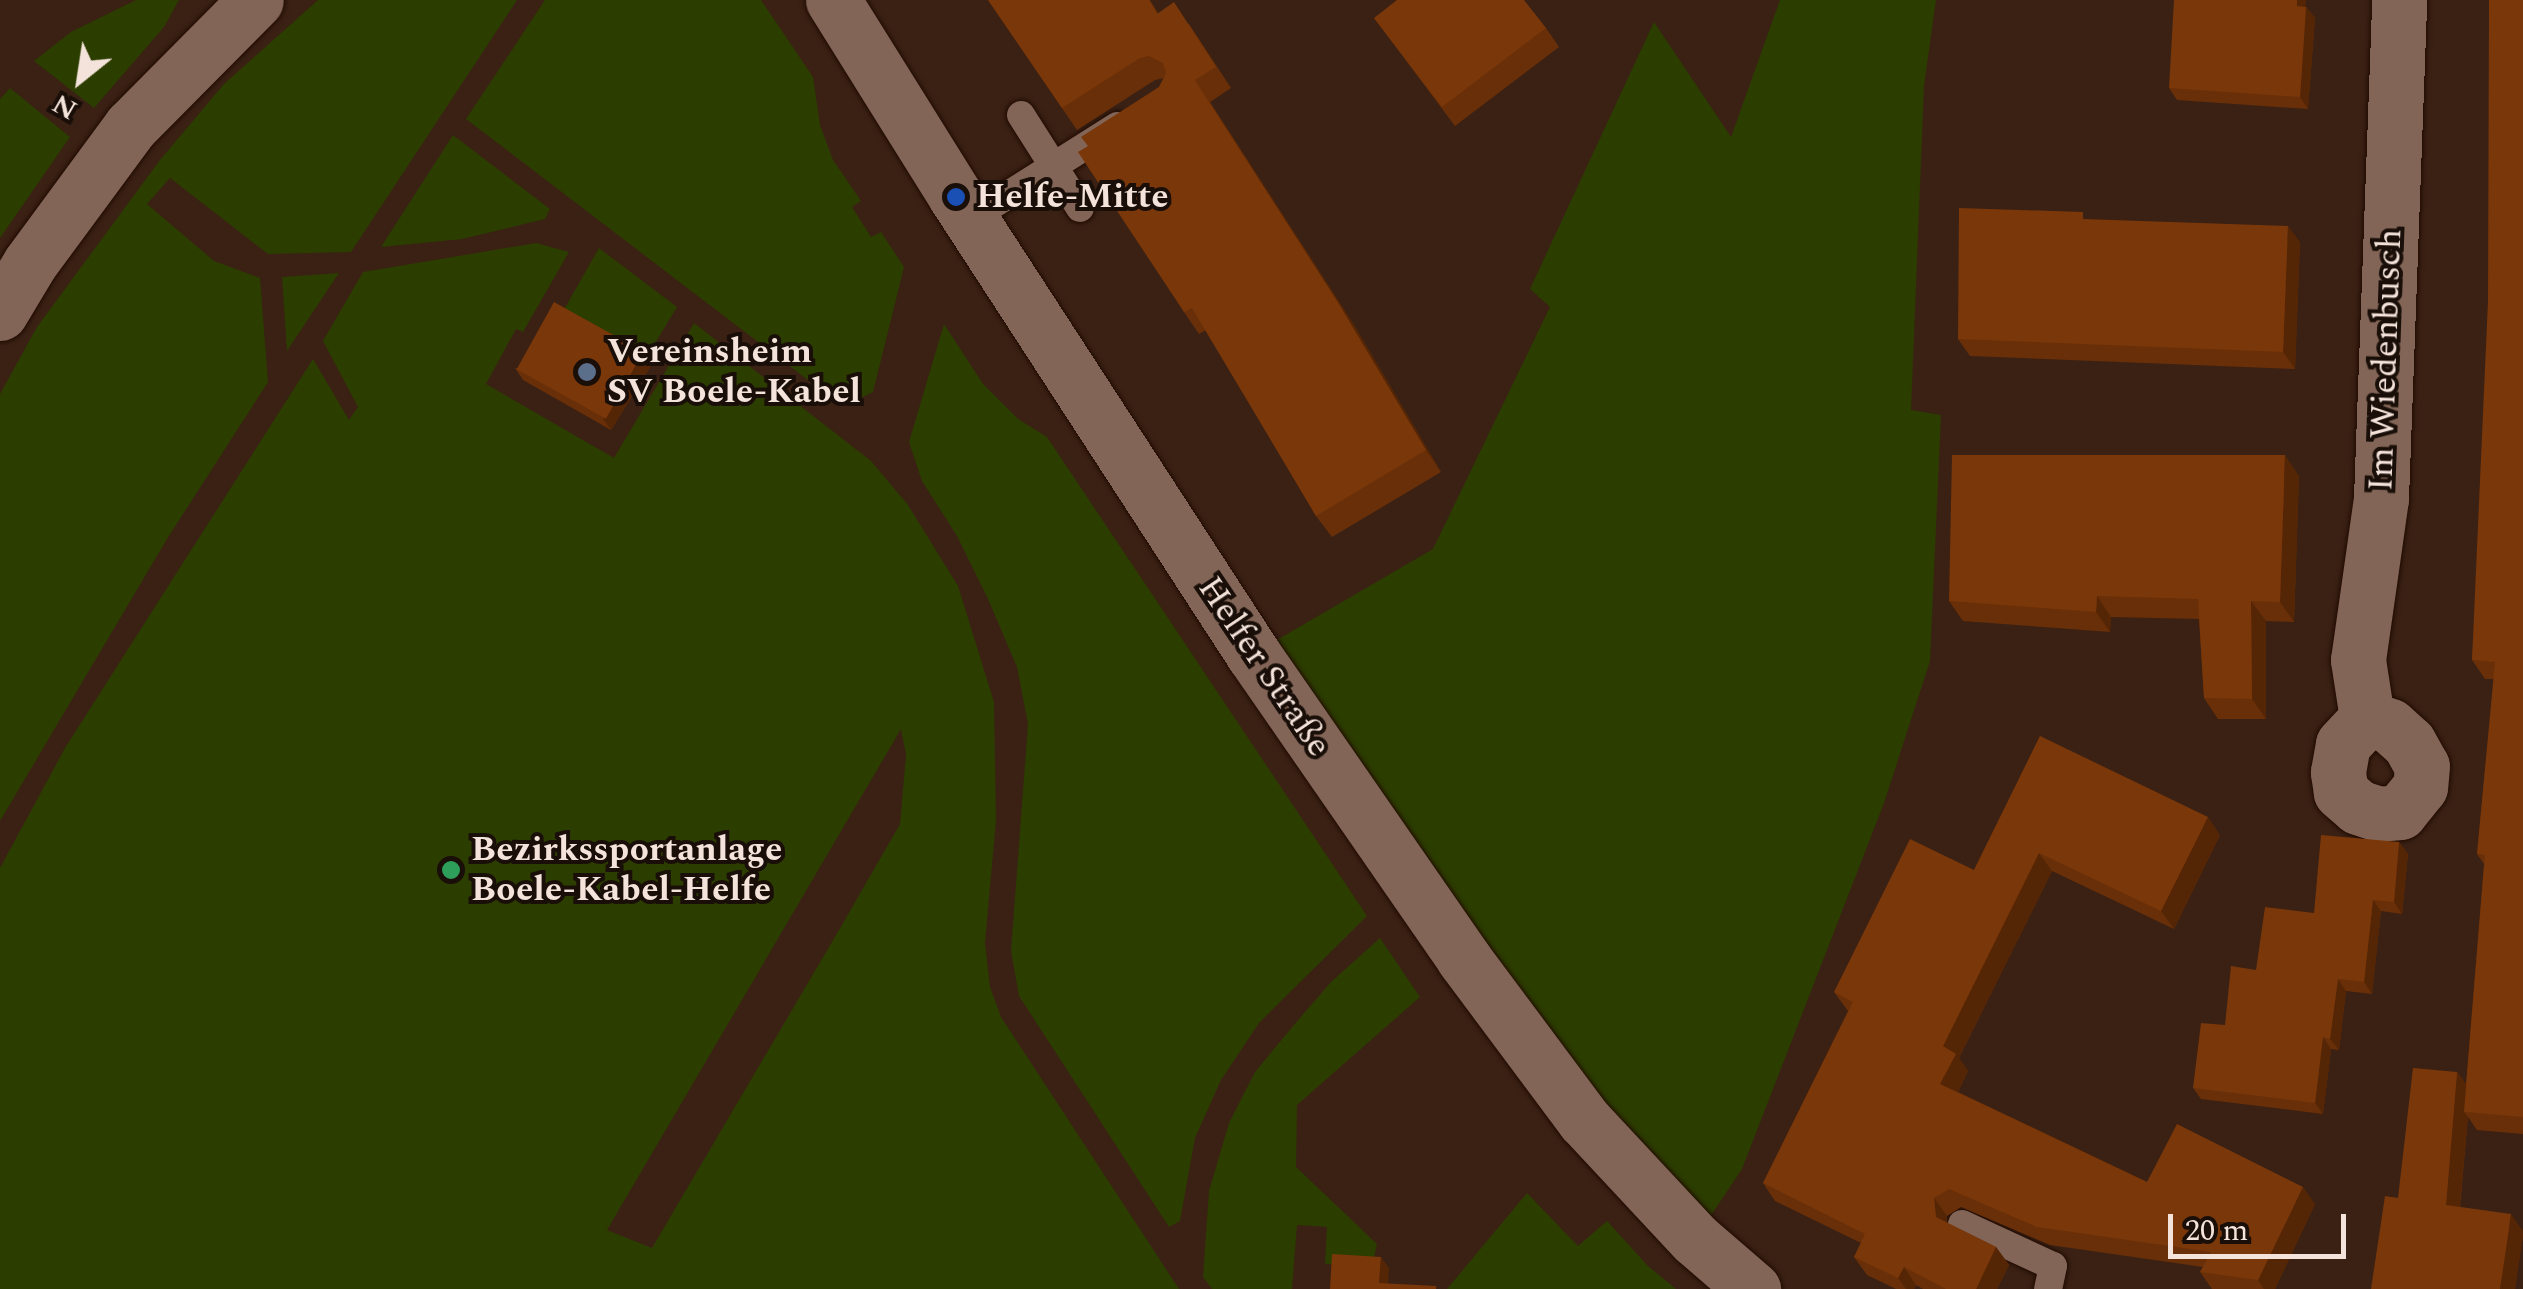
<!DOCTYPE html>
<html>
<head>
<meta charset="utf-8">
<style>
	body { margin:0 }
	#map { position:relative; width:2523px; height:1289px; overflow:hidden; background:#3a2114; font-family:Spectral,serif }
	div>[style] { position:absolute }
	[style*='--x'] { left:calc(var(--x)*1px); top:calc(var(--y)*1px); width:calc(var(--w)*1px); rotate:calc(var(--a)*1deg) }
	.green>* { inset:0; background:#2c3d00 }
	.roads { filter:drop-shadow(0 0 2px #200a01) drop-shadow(0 0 2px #200a01) }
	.service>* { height:28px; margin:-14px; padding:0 14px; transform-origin:14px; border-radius:14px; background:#826556 }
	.minor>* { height:55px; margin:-27.5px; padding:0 27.5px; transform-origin:27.5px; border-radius:27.5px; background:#826556 }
	.tertiary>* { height:55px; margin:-27.5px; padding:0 27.5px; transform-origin:27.5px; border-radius:27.5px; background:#826556 }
	.wall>* { inset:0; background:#692f08 }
	.shaded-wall>* { inset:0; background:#552606 }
	.building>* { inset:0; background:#7a3709; transform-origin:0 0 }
	.dots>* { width:28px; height:28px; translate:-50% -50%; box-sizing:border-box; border:5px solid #190e08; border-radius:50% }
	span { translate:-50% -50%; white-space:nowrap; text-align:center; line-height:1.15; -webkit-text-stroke:8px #190e08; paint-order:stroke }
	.poi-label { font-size:35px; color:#f4e3da; font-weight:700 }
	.left { translate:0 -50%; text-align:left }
	.street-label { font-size:35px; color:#f4e3da }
	.north { position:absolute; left:30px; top:30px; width:100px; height:100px; -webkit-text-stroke:8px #190e08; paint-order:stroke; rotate:210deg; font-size:28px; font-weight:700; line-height:40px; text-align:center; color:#f4e3da }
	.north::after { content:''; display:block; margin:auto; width:35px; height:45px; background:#f4e3da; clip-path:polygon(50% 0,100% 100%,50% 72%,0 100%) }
	.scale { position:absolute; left:2168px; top:1214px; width:178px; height:45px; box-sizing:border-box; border:5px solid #f4e3da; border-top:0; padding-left:12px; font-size:30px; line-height:35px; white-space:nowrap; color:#f4e3da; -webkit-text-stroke:8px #190e08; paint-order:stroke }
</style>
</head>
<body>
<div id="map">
	<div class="green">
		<i style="clip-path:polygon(136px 0,179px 0,164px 27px,94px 108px,34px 61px,71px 32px)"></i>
		<i style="clip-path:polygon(318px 0,517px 0,351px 252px,268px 254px,170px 178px,147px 204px,214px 261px,260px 278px,268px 382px,167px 539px,0 821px,0 394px,37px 327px,160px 160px,224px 84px)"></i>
		<i style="clip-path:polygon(545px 0,761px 0,813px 77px,820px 125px,833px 160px,861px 201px,852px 207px,871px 237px,881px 232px,904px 267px,873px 392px,848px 404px,834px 400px,466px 119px)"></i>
		<i style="clip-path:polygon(1780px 0,1936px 0,1924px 86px,1911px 410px,1941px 415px,1930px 661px,1884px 803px,1742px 1169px,1695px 1239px,1253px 654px,1433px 549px,1550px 307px,1530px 289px,1654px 22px,1731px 137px)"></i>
		<i style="clip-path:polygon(10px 88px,70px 137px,0 238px,0 99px)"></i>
		<i style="clip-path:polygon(453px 135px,550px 209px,545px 219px,462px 239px,381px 247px)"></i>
		<i style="clip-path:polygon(evenodd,536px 243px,569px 252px,523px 332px,516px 329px,486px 384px,614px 458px,694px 323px,871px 461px,908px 505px,958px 586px,994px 702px,996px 820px,985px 943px,990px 987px,1001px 1017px,1179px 1289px,0 1289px,0 868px,65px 748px,313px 359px,349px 420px,358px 407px,323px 341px,363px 272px,536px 243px,901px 729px,906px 755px,900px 824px,839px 930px,652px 1248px,607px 1230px,901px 729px)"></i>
		<i style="clip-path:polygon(599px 248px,677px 307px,645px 360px,562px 313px)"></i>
		<i style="clip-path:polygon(339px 273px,287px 351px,282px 277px)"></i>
		<i style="clip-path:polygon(944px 324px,983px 384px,1018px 419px,1047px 437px,1367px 916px,1259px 1023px,1221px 1080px,1195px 1138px,1180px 1221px,1169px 1227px,1019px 996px,1011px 951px,1028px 724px,1017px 667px,988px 599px,957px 536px,922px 481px,909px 442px)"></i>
		<i style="clip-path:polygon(1380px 938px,1420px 997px,1297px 1105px,1296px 1167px,1377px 1244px,1372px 1267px,1325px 1264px,1327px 1227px,1297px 1225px,1292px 1289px,1212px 1289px,1203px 1277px,1209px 1191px,1229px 1123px,1255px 1072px,1293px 1026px,1331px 982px)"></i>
		<i style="clip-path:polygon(1527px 1193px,1578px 1246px,1607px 1221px,1648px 1266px,1676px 1289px,1447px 1289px)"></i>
	</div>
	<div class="roads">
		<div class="service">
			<i style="--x:1021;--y:115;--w:110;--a:57.6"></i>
			<i style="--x:970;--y:219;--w:174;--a:-32.3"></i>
			<i style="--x:1962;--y:1224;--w:100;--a:24.8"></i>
			<i style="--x:2053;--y:1266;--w:24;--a:102"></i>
		</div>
		<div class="minor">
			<i style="--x:2367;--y:718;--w:24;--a:19"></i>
			<i style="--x:2390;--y:726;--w:25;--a:42"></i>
			<i style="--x:2409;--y:743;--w:26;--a:61"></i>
			<i style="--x:2422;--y:766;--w:21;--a:95"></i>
			<i style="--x:2420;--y:787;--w:32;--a:129"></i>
			<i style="--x:2400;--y:812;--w:21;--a:175"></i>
			<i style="--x:2379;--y:814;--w:22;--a:-162"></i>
			<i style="--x:2358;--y:807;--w:23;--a:-139"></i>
			<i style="--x:2341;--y:792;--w:20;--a:-99"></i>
			<i style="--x:2338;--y:772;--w:28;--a:-80"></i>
			<i style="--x:2343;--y:744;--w:35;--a:-47"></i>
			<i style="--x:2367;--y:718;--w:59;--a:-98.8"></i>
			<i style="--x:2358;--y:660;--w:164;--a:-81.9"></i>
			<i style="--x:2381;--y:498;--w:498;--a:-87.9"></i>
		</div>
		<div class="tertiary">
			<i style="--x:833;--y:0;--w:232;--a:58"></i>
			<i style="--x:956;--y:197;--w:545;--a:56.98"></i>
			<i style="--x:1253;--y:654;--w:371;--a:55.3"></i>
			<i style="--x:1464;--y:959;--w:201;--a:53.3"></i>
			<i style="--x:1584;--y:1120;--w:163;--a:47"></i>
			<i style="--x:1695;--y:1239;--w:77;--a:40.8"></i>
			<i style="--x:0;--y:313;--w:58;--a:-59"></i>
			<i style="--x:30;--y:263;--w:170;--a:-53.6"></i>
			<i style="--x:131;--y:126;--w:177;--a:-45.2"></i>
		</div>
	</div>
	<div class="wall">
		<i style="clip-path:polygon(988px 0,1150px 0,1158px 13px,1189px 24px,1231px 88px,1210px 102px,1354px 325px,1441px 472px,1332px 537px,1316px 516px,1206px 330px,1199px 334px,1184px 312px,1088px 146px,1159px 87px,1164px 78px,1155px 80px,1077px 130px)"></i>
		<i style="clip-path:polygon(2523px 0,2523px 1134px,2477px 1130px,2468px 1117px,2460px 1207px,2523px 1231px,2515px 1289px,2398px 1198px,2457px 1072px,2466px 1084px,2484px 864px,2477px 854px,2494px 679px,2485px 679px,2472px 660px)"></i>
		<i style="clip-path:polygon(2305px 6px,2315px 18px,2308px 109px,2177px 100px,2169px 88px)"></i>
		<i style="clip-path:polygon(1374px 18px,1546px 28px,1559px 47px,1455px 126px)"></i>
		<i style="clip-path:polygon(2089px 220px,2300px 242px,2295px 369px,1970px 356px,1958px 339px)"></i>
		<i style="clip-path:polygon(652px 364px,611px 430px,523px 380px,515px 368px)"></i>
		<i style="clip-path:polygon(2299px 476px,2294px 622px,2266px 621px,2266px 719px,2218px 719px,2204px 698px,2199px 619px,2111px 617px,2110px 632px,1963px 621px,1949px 601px)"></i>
		<i style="clip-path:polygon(2040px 736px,2220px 835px,2174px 929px,2052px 871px,1959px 1058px,1968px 1071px,1958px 1092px,2147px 1182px,2315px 1204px,2275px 1289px,2212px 1289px,2200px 1272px,2203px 1267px,2050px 1245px,1961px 1207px,1947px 1216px,1947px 1223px,1996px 1247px,2009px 1265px,1997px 1289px,1923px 1289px,1916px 1285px,1914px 1289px,1896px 1289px,1867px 1275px,1854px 1257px,1861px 1243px,1775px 1201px,1763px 1183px,1848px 1011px,1834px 992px,1974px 870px)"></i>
		<i style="clip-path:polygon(2399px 842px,2408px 854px,2402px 914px,2381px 911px,2372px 994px,2346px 991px,2339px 1050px,2331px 1049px,2323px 1114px,2201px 1099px,2193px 1088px,2256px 970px,2314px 913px)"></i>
	</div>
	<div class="shaded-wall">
		<i style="clip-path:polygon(2297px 0,2306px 0,2305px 17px,2297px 6px)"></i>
		<i style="clip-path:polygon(2306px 7px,2315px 18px,2308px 109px,2300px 97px)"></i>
		<i style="clip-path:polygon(1195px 80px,1354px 325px,1441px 472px,1426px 450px)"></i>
		<i style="clip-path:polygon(2288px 226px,2300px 242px,2295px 369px,2283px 352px)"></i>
		<i style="clip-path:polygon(643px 352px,652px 364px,611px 430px,603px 419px)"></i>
		<i style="clip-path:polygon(2285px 455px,2299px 476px,2294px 622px,2280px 602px)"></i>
		<i style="clip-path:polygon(2097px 596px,2111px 617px,2110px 632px,2096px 612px)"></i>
		<i style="clip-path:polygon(2251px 601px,2266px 621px,2266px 719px,2252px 699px)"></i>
		<i style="clip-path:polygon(2208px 817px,2220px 835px,2174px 929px,2161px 911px)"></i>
		<i style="clip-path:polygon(2399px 842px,2408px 854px,2402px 914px,2394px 902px)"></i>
		<i style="clip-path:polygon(2039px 853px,2052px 871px,1959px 1058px,1968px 1071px,1953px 1102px,1940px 1084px,1943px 1046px)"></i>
		<i style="clip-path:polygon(2373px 900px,2381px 911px,2372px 994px,2364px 982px)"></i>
		<i style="clip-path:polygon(2338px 979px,2346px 991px,2339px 1050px,2330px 1039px)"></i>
		<i style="clip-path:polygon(2323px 1037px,2331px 1049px,2323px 1114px,2315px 1103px)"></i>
		<i style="clip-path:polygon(2457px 1072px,2470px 1090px,2464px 1112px,2468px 1117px,2458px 1223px,2446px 1205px)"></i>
		<i style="clip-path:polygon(2303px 1187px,2315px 1204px,2275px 1289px,2264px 1289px,2258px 1280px)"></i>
		<i style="clip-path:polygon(1934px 1198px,1947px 1216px,1948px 1235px,1936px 1217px)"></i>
		<i style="clip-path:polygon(2511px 1214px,2523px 1231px,2523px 1237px,2515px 1289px,2500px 1289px)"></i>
		<i style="clip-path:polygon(1996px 1247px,2009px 1265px,1997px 1289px,1976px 1289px)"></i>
		<i style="clip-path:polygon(1381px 1257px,1389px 1268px,1388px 1289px,1379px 1283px)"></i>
		<i style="clip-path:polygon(1904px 1267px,1916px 1285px,1914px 1289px,1906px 1289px,1898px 1278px)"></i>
	</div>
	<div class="building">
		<i style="clip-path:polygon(988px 0,1149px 0,1157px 14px,1174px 2px,1216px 67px,1195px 80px,1339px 304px,1426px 450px,1316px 516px,1192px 308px,1184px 312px,1078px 152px,1088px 146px,1081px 137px,1159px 87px,1166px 73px,1163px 63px,1149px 56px,1140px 58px,1062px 108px)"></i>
		<i style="clip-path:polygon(1397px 0,1524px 0,1546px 28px,1442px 107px,1374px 18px)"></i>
		<i style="clip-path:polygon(2174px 0,2297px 0,2297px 6px,2306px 7px,2300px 97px,2169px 88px)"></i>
		<i style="clip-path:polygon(2489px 0,2523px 0,2523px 1117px,2464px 1112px,2485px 855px,2477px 854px,2495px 662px,2472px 660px,2488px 301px)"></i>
		<i style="clip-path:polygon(1959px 208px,2083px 212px,2083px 219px,2288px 226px,2283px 352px,1958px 339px)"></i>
		<i style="left:554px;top:302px;width:102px;height:77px;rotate:29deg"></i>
		<i style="clip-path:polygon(1952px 455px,2285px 455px,2280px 602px,2251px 601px,2252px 699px,2204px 698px,2198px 599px,2097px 596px,2096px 612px,1949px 601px)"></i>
		<i style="clip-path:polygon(2040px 736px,2208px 817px,2161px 911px,2039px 853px,1943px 1046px,1956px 1054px,1940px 1084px,2147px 1182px,2177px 1124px,2303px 1187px,2258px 1280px,2200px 1272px,2211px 1252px,2037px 1227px,1949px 1189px,1934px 1198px,1936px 1217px,1996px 1247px,1976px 1289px,1946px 1289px,1904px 1267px,1898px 1278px,1854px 1257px,1865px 1234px,1763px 1183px,1853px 1002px,1834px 992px,1910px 839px,1974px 870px)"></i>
		<i style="clip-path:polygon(2321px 835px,2399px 842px,2394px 902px,2373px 900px,2364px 982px,2338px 979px,2330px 1039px,2323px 1037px,2315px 1103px,2193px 1088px,2201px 1023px,2225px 1025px,2231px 966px,2256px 970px,2265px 907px,2314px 913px)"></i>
		<i style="clip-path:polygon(2413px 1068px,2457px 1072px,2446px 1205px,2511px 1214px,2500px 1289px,2371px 1289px,2385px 1196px,2398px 1198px)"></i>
		<i style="clip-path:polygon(1332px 1254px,1381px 1257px,1379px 1283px,1436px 1286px,1436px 1289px,1330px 1289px)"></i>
	</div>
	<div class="dots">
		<i style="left:956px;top:197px;background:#1a4fb4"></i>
		<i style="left:587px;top:372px;background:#5c6f8a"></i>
		<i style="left:451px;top:870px;background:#2e9e5b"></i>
	</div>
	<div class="poi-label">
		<span class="left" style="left:976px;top:197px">Helfe-Mitte</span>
		<span class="left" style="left:607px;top:372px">Vereinsheim<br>SV Boele-Kabel</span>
		<span class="left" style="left:471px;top:870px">Bezirkssportanlage<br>Boele-Kabel-Helfe</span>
	</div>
	<div class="street-label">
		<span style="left:2386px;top:360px;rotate:-88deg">Im Wiedenbusch</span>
		<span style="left:1264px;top:667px;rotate:56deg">Helfer Straße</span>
	</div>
	<div class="north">N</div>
	<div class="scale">20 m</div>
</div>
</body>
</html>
